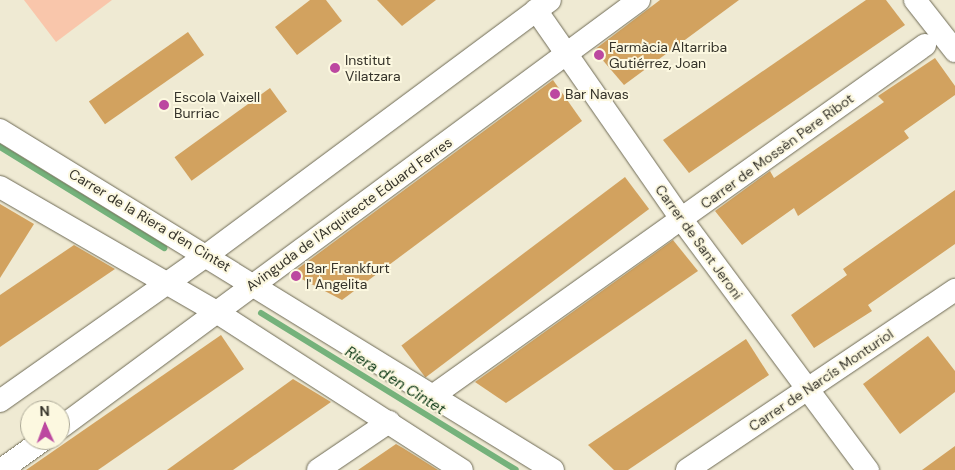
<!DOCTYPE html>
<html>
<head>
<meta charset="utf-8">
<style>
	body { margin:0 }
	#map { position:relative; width:955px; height:470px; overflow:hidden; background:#efead3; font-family:"DM Sans",sans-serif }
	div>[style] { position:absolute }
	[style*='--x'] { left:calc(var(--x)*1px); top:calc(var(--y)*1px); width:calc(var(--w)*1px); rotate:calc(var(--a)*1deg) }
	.green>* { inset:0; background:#f9c6ab }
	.stream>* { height:6px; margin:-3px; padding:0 3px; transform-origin:3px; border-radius:3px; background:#75b27b }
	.building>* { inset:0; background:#d2a25f; transform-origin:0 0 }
	.roads { filter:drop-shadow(0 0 1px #6e6a55) drop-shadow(0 0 1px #6e6a55) }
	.minor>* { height:22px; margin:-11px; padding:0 11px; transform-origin:11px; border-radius:11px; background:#fff }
	.dots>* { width:14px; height:14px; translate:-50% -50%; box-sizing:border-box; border:2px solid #fcf8e0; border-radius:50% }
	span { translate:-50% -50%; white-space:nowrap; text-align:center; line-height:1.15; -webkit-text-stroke:4px #fcf8e0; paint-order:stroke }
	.poi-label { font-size:14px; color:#35332a }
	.left { translate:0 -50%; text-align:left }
	.street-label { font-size:14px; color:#35332a }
	.water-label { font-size:15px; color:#063410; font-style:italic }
	.north { position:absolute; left:20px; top:400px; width:50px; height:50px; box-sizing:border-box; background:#fcf8e0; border:1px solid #aca997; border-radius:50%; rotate:358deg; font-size:14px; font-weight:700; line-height:20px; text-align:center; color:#35332a }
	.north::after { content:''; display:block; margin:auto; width:18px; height:22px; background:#bc48a0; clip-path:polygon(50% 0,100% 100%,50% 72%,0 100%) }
</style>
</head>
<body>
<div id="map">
	<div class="green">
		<i style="clip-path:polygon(24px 0,112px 0,56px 42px)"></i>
	</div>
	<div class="stream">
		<i style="--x:0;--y:147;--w:193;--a:31.6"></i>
		<i style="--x:261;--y:313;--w:299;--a:31.6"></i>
	</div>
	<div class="building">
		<i style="clip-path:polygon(310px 0,326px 0,342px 21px,297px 55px,275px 27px)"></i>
		<i style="clip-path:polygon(377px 0,436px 0,402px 26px)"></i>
		<i style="clip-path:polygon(660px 0,739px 0,624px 85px,594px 50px)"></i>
		<i style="clip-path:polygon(866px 0,886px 0,905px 25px,689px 173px,663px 140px)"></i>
		<i style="left:188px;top:32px;width:28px;height:121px;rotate:55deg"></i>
		<i style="clip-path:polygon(935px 58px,955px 86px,955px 95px,904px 131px,909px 138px,798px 216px,794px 208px,742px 245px,715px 211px,770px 171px,774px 178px,884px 102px,878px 96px)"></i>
		<i style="clip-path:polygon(553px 80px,582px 121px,342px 300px,296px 276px,296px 270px)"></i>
		<i style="left:270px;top:88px;width:29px;height:118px;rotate:54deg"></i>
		<i style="left:625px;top:177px;width:40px;height:280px;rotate:53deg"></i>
		<i style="clip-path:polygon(955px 190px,955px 244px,868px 305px,872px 311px,814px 348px,791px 315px,847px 275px,843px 269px)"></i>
		<i style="clip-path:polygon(0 204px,34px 224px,0 278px)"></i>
		<i style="clip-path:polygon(673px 240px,698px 271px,506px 403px,475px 382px)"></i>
		<i style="clip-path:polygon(74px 245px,115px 269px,0 347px,0 295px)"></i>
		<i style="clip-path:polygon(221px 335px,244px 369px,98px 470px,26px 470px)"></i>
		<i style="clip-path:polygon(928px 336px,955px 371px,955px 392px,900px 434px,863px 384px)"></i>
		<i style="clip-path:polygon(746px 339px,769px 375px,628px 470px,614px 470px,588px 445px)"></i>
		<i style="clip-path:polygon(293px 379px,331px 402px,233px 470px,167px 470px)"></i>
		<i style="clip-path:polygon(396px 444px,403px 448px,438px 470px,358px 470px)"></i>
		<i style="clip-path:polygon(955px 446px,955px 470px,922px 470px)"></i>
	</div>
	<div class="roads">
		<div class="minor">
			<i style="--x:915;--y:0;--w:65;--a:51.9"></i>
			<i style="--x:536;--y:10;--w:256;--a:55.2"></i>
			<i style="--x:682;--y:220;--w:312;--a:53.4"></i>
			<i style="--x:0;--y:130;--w:649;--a:31.58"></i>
			<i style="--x:0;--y:187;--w:252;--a:30"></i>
			<i style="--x:218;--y:313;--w:290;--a:32.8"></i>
			<i style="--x:434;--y:395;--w:603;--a:-35.48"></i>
			<i style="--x:0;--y:401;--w:253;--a:-35.2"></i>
			<i style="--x:207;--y:255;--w:427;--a:-36.6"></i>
			<i style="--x:60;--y:428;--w:720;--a:-36.47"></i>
			<i style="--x:1;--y:470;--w:52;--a:-35.5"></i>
			<i style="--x:318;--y:470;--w:86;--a:-34.1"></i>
			<i style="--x:687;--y:470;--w:323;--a:-33.9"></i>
		</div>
	</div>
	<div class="dots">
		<i style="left:599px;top:55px;background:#bc48a0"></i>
		<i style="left:335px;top:68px;background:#bc48a0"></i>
		<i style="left:555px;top:94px;background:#bc48a0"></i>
		<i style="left:164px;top:105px;background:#bc48a0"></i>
		<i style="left:296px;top:276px;background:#bc48a0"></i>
	</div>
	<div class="poi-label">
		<span class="left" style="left:609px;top:55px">Farmàcia Altarriba<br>Gutiérrez, Joan</span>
		<span class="left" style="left:345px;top:68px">Institut<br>Vilatzara</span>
		<span class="left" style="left:565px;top:94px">Bar Navas</span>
		<span class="left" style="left:174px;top:105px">Escola Vaixell<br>Burriac</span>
		<span class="left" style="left:306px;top:276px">Bar Frankfurt<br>l' Angelita</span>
	</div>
	<div class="street-label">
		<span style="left:777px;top:151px;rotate:-36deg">Carrer de Mossèn Pere Ribot</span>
		<span style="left:349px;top:214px;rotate:-36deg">Avinguda de l'Arquitecte Eduard Ferres</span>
		<span style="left:150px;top:220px;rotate:31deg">Carrer de la Riera d'en Cintet</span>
		<span style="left:699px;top:242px;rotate:54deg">Carrer de Sant Jeroni</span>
		<span style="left:821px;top:380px;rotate:-34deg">Carrer de Narcís Monturiol</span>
	</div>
	<div class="water-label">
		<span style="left:395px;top:381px;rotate:32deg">Riera d'en Cintet</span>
	</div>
	<div class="north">N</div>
</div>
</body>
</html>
